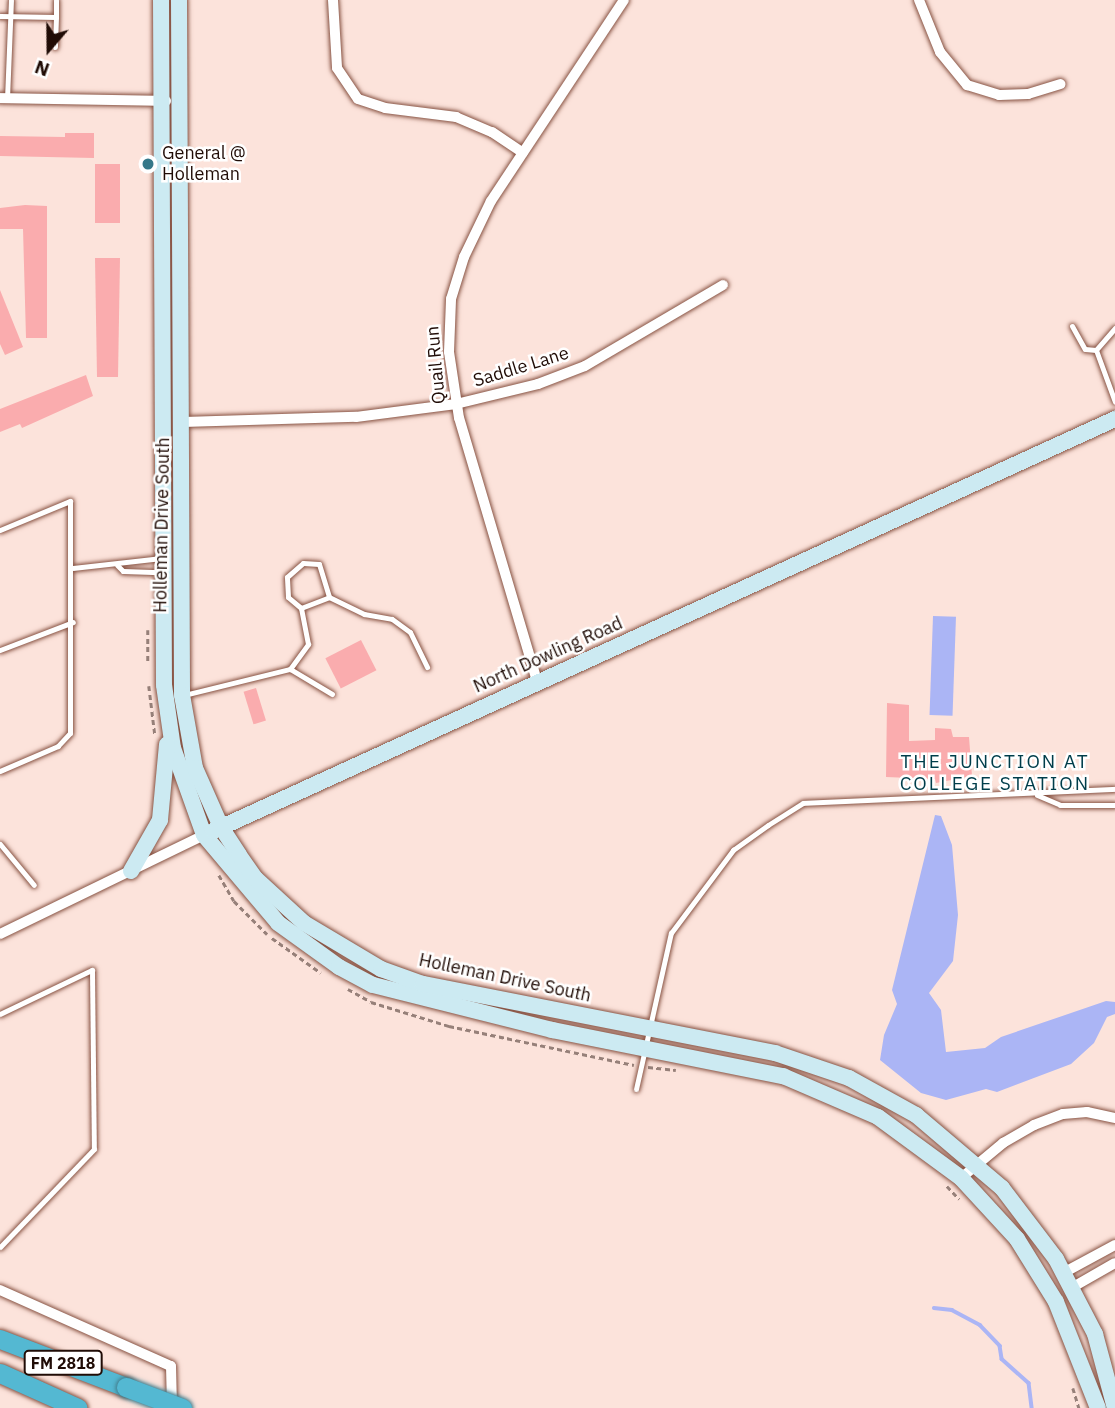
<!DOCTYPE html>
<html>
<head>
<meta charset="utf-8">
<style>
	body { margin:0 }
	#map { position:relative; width:1115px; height:1408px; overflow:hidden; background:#fce3db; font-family:"IBM Plex Sans",sans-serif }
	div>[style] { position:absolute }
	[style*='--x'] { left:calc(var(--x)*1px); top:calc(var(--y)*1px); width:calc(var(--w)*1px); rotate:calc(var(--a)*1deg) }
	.water>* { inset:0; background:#abb5f5; transform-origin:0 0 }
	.stream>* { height:3.5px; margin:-1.75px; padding:0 1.75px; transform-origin:1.75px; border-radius:1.75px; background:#abb5f5 }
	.building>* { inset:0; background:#faacae; transform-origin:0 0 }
	.path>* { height:2.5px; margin-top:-1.25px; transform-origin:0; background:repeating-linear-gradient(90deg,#968079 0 5px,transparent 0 8.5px) }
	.roads { filter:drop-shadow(0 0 2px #875242) drop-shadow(0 0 2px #875242) }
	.lane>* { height:5px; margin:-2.5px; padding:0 2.5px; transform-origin:2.5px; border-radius:2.5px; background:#fff }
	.street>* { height:10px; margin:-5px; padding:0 5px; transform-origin:5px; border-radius:5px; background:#fff }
	.secondary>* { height:16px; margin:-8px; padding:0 8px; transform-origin:8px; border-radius:8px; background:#cceaf2 }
	.highway>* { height:19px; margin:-9.5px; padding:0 9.5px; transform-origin:9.5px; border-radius:9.5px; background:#54b8d2 }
	.bridges { filter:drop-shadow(0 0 2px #427c8b) drop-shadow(0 0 2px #427c8b) }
	.highway-bridge>* { height:19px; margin:-9.5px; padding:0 9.5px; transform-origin:9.5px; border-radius:9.5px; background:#54b8d2 }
	.dots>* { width:19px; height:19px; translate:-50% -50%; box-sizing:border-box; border:4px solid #fff; border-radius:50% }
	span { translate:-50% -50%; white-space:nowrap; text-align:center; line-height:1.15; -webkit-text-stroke:5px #fff; paint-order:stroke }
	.shield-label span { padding:2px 5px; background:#fff; border:2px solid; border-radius:5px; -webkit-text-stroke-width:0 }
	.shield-label { font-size:16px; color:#200c06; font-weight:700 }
	.poi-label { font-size:18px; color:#200c06 }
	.left { translate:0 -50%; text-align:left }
	.street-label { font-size:18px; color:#200c06 }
	.neighbourhood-label { font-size:19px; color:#003d4a; letter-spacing:2px }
	.north { position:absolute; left:14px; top:14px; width:70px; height:70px; -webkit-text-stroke:5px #fff; paint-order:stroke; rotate:200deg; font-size:19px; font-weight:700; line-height:28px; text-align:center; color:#200c06 }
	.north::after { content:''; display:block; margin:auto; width:24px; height:32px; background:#200c06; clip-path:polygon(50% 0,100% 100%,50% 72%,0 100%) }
</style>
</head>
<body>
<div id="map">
	<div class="water">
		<i style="left:933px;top:616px;width:23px;height:99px;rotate:2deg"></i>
		<i style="clip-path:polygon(935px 815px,941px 816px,952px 845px,958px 915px,953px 961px,929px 993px,941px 1010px,946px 1052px,985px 1048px,1001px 1037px,1106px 1001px,1115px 1002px,1115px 1014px,1107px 1017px,1094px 1043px,1071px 1064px,997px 1092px,986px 1089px,946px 1100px,921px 1093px,880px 1060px,884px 1035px,897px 1004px,892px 990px)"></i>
	</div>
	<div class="stream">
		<i style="--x:934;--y:1308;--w:18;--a:6"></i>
		<i style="--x:952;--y:1310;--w:32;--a:28"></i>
		<i style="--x:980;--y:1325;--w:29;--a:46"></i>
		<i style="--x:1000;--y:1346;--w:13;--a:81"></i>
		<i style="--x:1002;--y:1359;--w:36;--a:42"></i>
		<i style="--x:1029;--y:1383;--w:25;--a:83"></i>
	</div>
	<div class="building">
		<i style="clip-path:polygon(65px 133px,94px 133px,94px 158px,0 156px,0 136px,65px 137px)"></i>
		<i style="left:95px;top:164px;width:25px;height:59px"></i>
		<i style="clip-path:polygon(25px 205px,47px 206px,47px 338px,26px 338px,23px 229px,0 229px,0 208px)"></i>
		<i style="clip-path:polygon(95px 258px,120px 258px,118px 377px,97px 377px)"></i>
		<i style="clip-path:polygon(0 290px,23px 347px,5px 355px,0 344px)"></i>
		<i style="clip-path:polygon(86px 375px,93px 396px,22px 428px,20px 424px,0 432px,0 409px)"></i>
		<i style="left:361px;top:640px;width:34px;height:40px;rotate:63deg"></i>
		<i style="left:256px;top:688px;width:34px;height:13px;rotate:73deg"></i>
		<i style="clip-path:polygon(887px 703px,909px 705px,909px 741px,935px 740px,935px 728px,951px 729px,953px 737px,969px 737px,972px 776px,936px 783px,935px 779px,886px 777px)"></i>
	</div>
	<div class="path">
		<i style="--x:148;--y:630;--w:32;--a:90"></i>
		<i style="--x:149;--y:686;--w:49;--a:83"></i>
		<i style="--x:219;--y:875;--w:30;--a:60"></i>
		<i style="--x:234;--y:901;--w:47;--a:45"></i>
		<i style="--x:272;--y:938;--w:60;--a:35.5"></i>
		<i style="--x:348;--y:989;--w:26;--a:29"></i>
		<i style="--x:371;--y:1002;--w:82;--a:17.1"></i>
		<i style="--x:449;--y:1026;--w:189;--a:11.9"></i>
		<i style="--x:648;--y:1067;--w:28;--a:6"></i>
		<i style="--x:947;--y:1186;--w:18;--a:47"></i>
		<i style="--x:1073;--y:1388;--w:21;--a:73"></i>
	</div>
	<div class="roads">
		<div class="lane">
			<i style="--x:0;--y:16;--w:56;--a:1"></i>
			<i style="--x:56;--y:17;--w:30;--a:92"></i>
			<i style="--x:56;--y:17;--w:17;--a:-90"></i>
			<i style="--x:7;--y:99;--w:99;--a:-87.7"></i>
			<i style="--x:1072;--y:326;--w:26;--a:61"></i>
			<i style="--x:1085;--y:349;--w:11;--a:5"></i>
			<i style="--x:1115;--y:328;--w:29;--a:131"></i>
			<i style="--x:1096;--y:350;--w:55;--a:69.9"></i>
			<i style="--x:0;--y:530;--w:76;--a:-22.5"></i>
			<i style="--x:70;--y:501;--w:232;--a:90"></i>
			<i style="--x:70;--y:733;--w:18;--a:133"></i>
			<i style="--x:58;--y:746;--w:63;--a:156.7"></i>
			<i style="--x:117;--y:565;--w:8;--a:45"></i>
			<i style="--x:123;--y:571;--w:37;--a:2"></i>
			<i style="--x:73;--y:568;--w:89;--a:-6.5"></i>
			<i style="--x:301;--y:608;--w:30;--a:-21"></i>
			<i style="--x:0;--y:650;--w:78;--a:-21"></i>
			<i style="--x:332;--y:694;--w:49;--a:-149.2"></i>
			<i style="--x:290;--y:669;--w:31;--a:-54"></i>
			<i style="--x:308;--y:644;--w:37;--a:-101"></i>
			<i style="--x:301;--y:608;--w:17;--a:-140"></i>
			<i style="--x:288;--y:597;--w:20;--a:-93"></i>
			<i style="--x:287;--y:577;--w:21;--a:-41"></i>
			<i style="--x:303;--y:563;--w:16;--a:4"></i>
			<i style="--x:319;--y:564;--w:34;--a:73"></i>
			<i style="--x:329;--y:597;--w:39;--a:26"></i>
			<i style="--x:364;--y:614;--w:28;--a:10"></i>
			<i style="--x:392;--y:619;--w:22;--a:36"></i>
			<i style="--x:410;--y:632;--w:39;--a:64"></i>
			<i style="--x:184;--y:695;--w:109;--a:-13.8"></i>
			<i style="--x:1037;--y:795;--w:25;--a:23"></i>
			<i style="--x:1060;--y:805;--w:55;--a:0"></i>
			<i style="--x:0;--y:844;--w:53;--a:50.3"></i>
			<i style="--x:0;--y:1014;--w:102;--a:-25.6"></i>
			<i style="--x:92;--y:970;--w:179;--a:89.4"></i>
			<i style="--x:94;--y:1149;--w:136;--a:133.8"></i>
			<i style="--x:636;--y:1089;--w:160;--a:-77.4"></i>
			<i style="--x:671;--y:933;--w:104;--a:-53.2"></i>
			<i style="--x:733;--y:850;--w:43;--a:-35.5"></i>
			<i style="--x:768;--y:825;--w:41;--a:-32.2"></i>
			<i style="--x:803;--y:803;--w:312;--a:-2.6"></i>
		</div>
		<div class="street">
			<i style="--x:333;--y:0;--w:68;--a:86.6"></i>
			<i style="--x:337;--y:68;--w:37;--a:56"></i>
			<i style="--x:358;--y:99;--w:28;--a:18"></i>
			<i style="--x:385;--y:108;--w:72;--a:7.2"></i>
			<i style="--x:456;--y:117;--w:39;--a:23"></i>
			<i style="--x:492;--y:132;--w:37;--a:34"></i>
			<i style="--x:919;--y:0;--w:56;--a:68"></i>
			<i style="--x:940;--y:52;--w:43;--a:50.7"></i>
			<i style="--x:967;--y:85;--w:34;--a:17"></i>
			<i style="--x:999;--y:95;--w:29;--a:-2"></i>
			<i style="--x:1028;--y:94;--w:34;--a:-17"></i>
			<i style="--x:0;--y:98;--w:166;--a:1"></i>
			<i style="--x:183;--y:422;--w:173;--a:-1.7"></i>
			<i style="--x:356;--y:417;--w:101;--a:-7.4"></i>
			<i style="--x:456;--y:404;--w:84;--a:-13.7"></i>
			<i style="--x:538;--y:384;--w:50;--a:-21"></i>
			<i style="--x:585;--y:366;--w:160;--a:-30.4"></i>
			<i style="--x:537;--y:681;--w:274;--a:-106.5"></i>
			<i style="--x:459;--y:418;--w:67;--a:-98.6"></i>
			<i style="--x:449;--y:352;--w:53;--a:-87.8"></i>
			<i style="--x:451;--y:299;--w:44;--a:-72.8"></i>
			<i style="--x:464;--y:257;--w:62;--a:-64.3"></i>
			<i style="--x:491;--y:201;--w:241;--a:-56.5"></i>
			<i style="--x:0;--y:934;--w:227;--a:-25.9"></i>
			<i style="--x:961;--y:1178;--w:55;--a:-39.8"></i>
			<i style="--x:1003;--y:1143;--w:36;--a:-30"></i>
			<i style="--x:1034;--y:1125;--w:31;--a:-21"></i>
			<i style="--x:1063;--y:1114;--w:24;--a:-5"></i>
			<i style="--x:1087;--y:1112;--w:29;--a:12"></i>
			<i style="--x:1065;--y:1272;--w:57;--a:-28.4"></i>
			<i style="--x:1073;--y:1287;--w:48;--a:-29.7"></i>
			<i style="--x:0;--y:1290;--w:187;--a:24"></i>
			<i style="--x:171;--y:1366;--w:41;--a:88.6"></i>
		</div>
		<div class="secondary">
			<i style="--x:161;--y:0;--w:685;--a:89.75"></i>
			<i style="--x:164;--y:685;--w:64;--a:81.9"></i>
			<i style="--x:173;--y:748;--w:92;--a:70.4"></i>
			<i style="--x:204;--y:835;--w:115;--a:49.9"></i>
			<i style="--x:278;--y:923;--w:75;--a:35.8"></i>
			<i style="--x:339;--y:967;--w:38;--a:28"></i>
			<i style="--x:373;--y:985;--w:185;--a:14.1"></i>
			<i style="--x:552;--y:1030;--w:236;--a:11.3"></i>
			<i style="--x:783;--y:1076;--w:103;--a:23.3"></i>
			<i style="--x:878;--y:1117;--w:103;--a:36.3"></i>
			<i style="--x:961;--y:1178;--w:83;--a:47.4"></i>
			<i style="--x:1017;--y:1239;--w:74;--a:58.2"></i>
			<i style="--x:1056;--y:1302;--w:114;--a:68.4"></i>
			<i style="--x:179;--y:0;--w:695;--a:89.75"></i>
			<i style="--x:182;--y:695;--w:74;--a:79.9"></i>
			<i style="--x:195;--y:768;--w:64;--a:66.2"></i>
			<i style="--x:221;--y:827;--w:33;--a:57"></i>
			<i style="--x:239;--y:855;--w:29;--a:55"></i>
			<i style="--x:256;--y:879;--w:65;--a:42.5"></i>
			<i style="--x:304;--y:923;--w:90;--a:30.9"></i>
			<i style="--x:381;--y:969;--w:45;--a:19.7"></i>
			<i style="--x:423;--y:984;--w:359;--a:11.1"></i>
			<i style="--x:775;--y:1053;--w:78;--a:18.7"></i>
			<i style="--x:849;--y:1078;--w:77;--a:28.9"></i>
			<i style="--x:916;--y:1115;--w:113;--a:40.3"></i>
			<i style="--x:1002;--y:1188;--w:89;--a:52.7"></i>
			<i style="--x:1056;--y:1259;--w:85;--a:62.5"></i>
			<i style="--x:1095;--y:1334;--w:77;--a:74.9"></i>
			<i style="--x:213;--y:831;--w:992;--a:-24.55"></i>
			<i style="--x:131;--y:871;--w:59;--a:-60.4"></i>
			<i style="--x:160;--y:820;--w:76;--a:-84.7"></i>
		</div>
		<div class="highway">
			<i style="--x:0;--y:1339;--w:135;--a:20.9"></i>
			<i style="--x:0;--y:1373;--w:85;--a:24.2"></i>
		</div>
	</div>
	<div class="bridges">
		<div class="highway-bridge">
			<i style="--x:126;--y:1387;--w:60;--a:20.6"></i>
		</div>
	</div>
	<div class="dots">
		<i style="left:148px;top:164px;background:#357889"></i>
	</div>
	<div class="shield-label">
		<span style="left:63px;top:1363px">FM 2818</span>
	</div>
	<div class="poi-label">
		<span class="left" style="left:162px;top:164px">General @<br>Holleman</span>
	</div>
	<div class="street-label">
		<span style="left:436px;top:365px;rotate:-95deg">Quail Run</span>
		<span style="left:521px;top:367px;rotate:-17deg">Saddle Lane</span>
		<span style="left:162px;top:525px;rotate:-89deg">Holleman Drive South</span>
		<span style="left:548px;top:655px;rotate:-24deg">North Dowling Road</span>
		<span style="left:505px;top:978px;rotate:12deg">Holleman Drive South</span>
	</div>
	<div class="neighbourhood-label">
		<span style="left:995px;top:773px">THE JUNCTION AT<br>COLLEGE STATION</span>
	</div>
	<div class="north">N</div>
</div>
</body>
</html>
